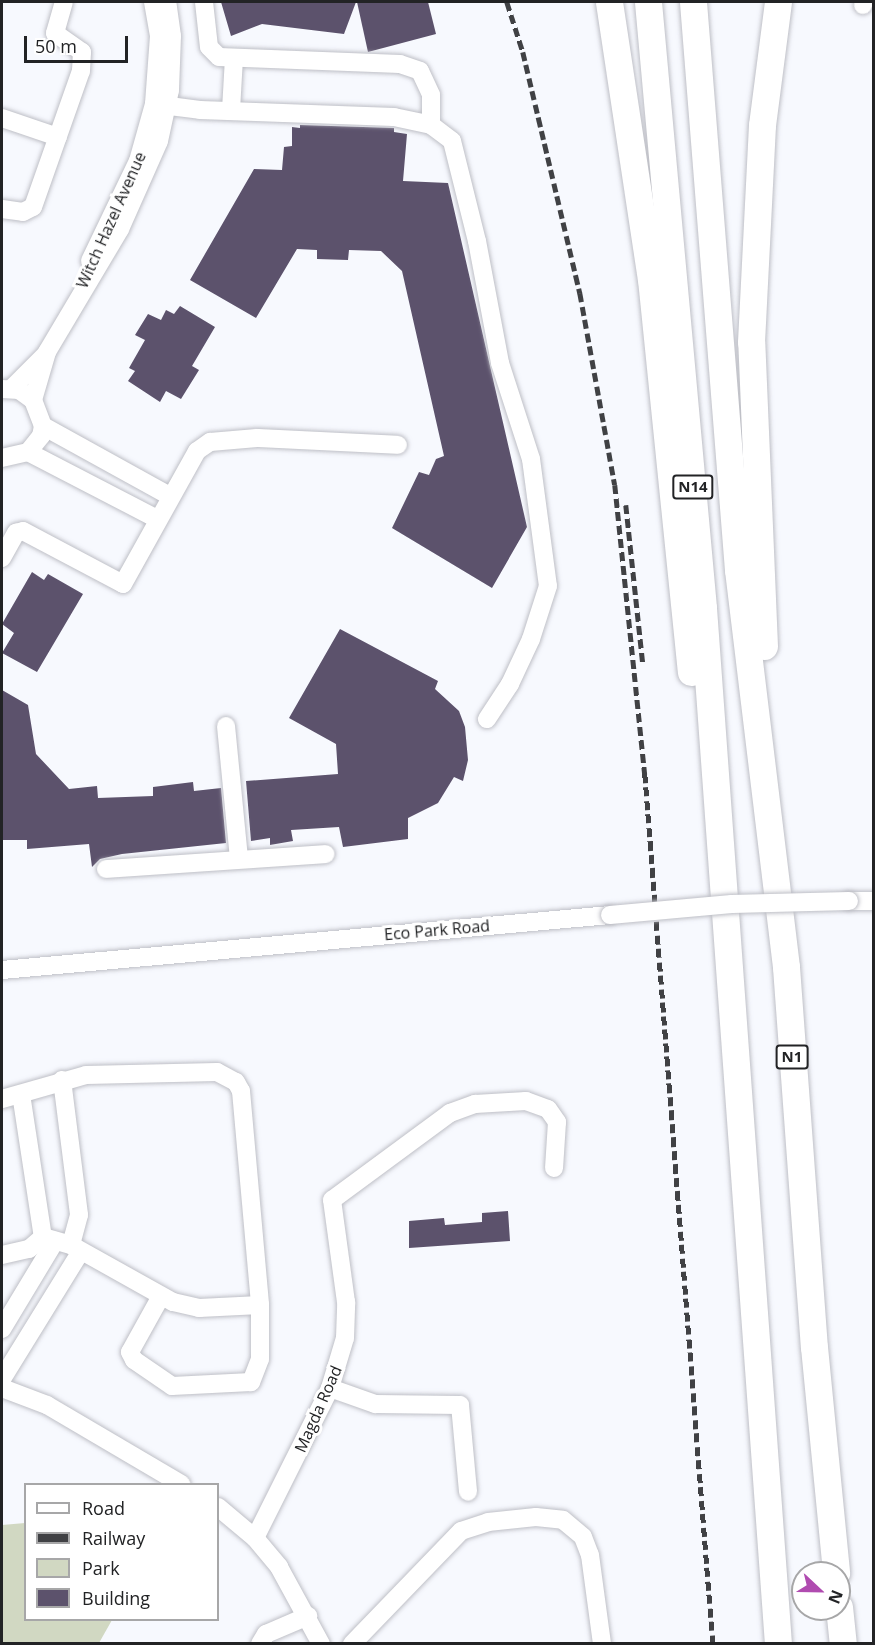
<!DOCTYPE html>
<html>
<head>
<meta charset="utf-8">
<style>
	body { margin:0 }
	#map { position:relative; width:875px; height:1645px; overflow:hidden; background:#f7f9fe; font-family:"Open Sans",sans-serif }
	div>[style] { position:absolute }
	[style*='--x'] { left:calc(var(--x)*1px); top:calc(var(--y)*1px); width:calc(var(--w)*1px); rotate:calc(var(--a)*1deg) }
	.green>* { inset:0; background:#d1d8c2 }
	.building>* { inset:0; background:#5c526c }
	.roads { filter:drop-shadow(0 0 2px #bebfc6) drop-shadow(0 0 2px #bebfc6) }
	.minor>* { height:18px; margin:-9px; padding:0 9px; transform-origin:9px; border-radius:9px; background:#fff }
	.highway>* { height:27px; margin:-13.5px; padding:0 13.5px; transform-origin:13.5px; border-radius:13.5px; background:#fff }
	.rail>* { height:4.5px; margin-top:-2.25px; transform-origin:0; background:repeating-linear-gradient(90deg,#404144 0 9px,transparent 0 13.5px) }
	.bridges { filter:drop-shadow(0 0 2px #bebfc6) drop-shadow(0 0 2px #bebfc6) }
	.minor-bridge>* { height:18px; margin:-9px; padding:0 9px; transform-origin:9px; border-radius:9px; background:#fff }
	span { translate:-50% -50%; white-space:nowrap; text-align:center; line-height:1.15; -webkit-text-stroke:6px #fff; paint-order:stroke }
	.shield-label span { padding:2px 4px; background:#fff; border:2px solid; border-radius:4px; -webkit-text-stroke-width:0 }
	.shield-label { font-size:15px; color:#222325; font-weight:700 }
	.street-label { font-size:16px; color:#222325 }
	.frame { position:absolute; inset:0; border:3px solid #222325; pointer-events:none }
	.legend { position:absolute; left:24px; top:1483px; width:195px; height:138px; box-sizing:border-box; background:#fff; border:2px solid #a7a7a8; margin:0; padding:8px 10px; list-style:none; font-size:18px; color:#222325 }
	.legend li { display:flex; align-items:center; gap:12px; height:30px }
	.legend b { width:30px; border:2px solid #a7a7a8 }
	.north { position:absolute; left:791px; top:1561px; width:60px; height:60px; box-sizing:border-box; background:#fff; border:2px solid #a7a7a8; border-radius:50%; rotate:112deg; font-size:16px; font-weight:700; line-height:24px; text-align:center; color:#222325 }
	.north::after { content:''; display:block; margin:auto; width:21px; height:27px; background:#b04bb0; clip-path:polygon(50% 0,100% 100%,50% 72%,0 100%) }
	.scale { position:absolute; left:24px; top:36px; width:104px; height:27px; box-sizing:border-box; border:3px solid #222325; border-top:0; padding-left:8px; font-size:18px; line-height:21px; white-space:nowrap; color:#222325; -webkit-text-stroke:4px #fff; paint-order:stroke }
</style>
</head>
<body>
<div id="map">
	<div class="green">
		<i style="clip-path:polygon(25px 1523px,26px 1620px,112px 1620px,99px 1643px,2px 1643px,2px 1525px)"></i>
	</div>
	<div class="building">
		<i style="clip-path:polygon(221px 2px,356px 2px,344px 34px,262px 24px,231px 36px)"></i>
		<i style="clip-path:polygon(357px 2px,428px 2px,436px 34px,368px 52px)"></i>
		<i style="clip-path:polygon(300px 125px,394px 128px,394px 132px,407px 134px,403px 181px,448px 183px,527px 527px,492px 588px,392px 528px,419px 472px,429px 475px,436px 459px,444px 456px,402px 271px,381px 251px,349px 250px,348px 260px,317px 259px,317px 250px,297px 249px,256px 318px,190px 280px,254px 169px,282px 170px,284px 147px,292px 146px,292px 127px,300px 128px)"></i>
		<i style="clip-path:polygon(180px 306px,215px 327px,192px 366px,199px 370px,181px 399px,166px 391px,160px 402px,128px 381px,135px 371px,129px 368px,145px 340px,135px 335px,148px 314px,161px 320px,166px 310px,174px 314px)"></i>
		<i style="clip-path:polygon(32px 572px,44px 580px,48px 574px,83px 594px,37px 672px,2px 653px,14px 633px,2px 624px)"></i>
		<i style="clip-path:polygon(340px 629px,438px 681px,435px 689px,459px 711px,465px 727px,468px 760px,463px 781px,454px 777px,438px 803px,408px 818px,408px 839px,343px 847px,339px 827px,291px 830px,293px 841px,270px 845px,270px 838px,251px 841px,246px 781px,338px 774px,336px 744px,289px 718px)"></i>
		<i style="clip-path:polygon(2px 690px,28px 705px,36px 754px,69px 789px,97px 786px,98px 798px,153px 796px,153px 787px,193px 782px,194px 791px,221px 788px,226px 843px,122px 854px,100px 859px,92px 867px,89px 844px,27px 849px,27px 840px,2px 840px)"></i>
		<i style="clip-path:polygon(508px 1211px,510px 1241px,409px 1248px,409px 1221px,444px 1218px,445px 1225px,482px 1222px,482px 1213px)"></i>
	</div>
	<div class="roads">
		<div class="minor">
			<i style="--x:204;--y:2;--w:45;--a:83.7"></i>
			<i style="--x:209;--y:47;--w:14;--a:45"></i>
			<i style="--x:219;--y:57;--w:181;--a:2.2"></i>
			<i style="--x:400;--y:64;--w:21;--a:19"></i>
			<i style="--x:420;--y:71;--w:26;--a:65"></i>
			<i style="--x:431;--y:95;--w:30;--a:90"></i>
			<i style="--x:863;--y:5;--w:3;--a:-72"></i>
			<i style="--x:154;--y:104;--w:46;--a:7.4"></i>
			<i style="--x:200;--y:110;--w:194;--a:2.1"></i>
			<i style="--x:394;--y:117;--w:38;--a:12"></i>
			<i style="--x:431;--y:125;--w:26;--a:37"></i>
			<i style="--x:452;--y:141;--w:103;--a:76"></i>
			<i style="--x:477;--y:241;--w:124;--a:79.3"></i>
			<i style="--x:500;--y:363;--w:101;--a:72.1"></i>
			<i style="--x:531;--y:459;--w:128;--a:82.4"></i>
			<i style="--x:548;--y:586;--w:56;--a:107.8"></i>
			<i style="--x:531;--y:639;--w:50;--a:115"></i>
			<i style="--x:510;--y:684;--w:42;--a:123.3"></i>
			<i style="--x:231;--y:110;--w:52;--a:-86.7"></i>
			<i style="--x:2;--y:118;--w:59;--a:18.7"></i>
			<i style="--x:2;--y:209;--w:21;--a:8"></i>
			<i style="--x:23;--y:212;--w:11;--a:-27"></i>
			<i style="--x:33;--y:207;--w:144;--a:-70.6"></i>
			<i style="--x:81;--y:71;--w:19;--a:-87"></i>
			<i style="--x:82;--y:52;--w:33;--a:-145"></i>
			<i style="--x:55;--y:33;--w:32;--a:-74"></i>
			<i style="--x:90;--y:261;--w:111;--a:-64.4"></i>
			<i style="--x:138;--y:161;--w:59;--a:-74.3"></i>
			<i style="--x:154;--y:104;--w:68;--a:-85.8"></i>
			<i style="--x:159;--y:36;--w:35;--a:-100"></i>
			<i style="--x:2;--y:389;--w:17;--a:3"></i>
			<i style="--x:19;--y:390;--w:17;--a:36"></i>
			<i style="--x:33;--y:400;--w:28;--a:69"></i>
			<i style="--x:43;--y:426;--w:10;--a:101"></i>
			<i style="--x:41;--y:436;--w:21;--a:129"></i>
			<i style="--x:28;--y:452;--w:27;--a:167"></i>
			<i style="--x:11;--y:389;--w:49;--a:-45"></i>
			<i style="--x:33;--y:400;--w:50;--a:-73.7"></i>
			<i style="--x:47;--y:352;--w:143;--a:-59.3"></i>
			<i style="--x:120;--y:229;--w:96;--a:-66.1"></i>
			<i style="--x:159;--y:141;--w:52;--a:-77.8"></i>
			<i style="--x:170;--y:90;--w:54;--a:-87.9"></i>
			<i style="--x:172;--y:36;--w:34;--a:-98"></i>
			<i style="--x:43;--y:426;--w:145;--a:28.9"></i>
			<i style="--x:28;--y:452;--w:145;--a:27.4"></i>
			<i style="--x:2;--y:558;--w:29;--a:-61"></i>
			<i style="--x:16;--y:533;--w:7;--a:-16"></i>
			<i style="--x:23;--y:531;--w:113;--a:27.9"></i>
			<i style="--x:123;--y:584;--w:152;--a:-60.9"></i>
			<i style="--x:197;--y:451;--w:16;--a:-35"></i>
			<i style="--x:210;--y:442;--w:47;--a:-4.9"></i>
			<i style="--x:257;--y:438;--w:141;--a:2.8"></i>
			<i style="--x:226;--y:726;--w:133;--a:84.4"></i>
			<i style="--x:106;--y:869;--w:220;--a:-3.9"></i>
			<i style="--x:849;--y:901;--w:25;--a:0"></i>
			<i style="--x:2;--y:970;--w:610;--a:-5.17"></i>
			<i style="--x:62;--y:1080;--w:136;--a:82.8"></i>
			<i style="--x:79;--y:1215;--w:31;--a:105"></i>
			<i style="--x:21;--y:1094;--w:145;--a:81.3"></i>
			<i style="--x:43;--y:1237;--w:29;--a:16"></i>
			<i style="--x:71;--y:1245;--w:117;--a:29.2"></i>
			<i style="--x:173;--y:1302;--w:27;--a:13"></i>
			<i style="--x:199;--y:1308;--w:61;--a:-2.8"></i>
			<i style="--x:2;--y:1099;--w:87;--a:-15.9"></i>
			<i style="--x:86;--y:1075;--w:131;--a:-1.3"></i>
			<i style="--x:217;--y:1072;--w:21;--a:28"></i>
			<i style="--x:236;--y:1082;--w:10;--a:61"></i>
			<i style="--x:241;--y:1091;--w:215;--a:84.9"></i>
			<i style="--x:260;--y:1305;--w:54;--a:90"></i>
			<i style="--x:260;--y:1359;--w:25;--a:111"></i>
			<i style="--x:251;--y:1382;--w:79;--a:177.1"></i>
			<i style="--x:172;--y:1386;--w:46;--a:-145.6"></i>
			<i style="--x:134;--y:1360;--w:9;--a:-117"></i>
			<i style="--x:130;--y:1352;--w:64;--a:-61"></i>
			<i style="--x:2;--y:1255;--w:28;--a:-13"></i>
			<i style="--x:29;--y:1249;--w:18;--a:-41"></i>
			<i style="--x:2;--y:1329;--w:103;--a:-58.9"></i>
			<i style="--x:2;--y:1379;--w:150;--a:-58.3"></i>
			<i style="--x:2;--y:1388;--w:48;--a:20.7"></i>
			<i style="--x:47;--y:1405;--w:156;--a:30.5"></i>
			<i style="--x:330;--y:1388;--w:48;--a:19.6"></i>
			<i style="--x:375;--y:1404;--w:85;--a:0.7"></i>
			<i style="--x:460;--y:1405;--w:87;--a:84.7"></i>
			<i style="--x:218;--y:1507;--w:48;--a:40"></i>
			<i style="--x:255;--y:1538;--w:38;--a:50"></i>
			<i style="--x:279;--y:1567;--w:88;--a:61.4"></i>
			<i style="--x:255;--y:1538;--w:168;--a:-63.4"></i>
			<i style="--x:330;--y:1388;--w:52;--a:-73.3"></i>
			<i style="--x:345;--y:1338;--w:36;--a:-88"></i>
			<i style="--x:346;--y:1302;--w:103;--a:-97.8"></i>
			<i style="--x:332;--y:1200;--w:147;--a:-36.4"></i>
			<i style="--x:450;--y:1113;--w:27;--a:-20"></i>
			<i style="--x:475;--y:1104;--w:51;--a:-3.4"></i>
			<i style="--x:526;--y:1101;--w:23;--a:20"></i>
			<i style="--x:548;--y:1109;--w:16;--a:55"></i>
			<i style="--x:557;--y:1122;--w:46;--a:93.7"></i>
			<i style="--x:260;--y:1644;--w:12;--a:-59"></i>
			<i style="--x:266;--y:1634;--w:46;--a:-23.2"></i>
			<i style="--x:352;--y:1644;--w:157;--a:-46"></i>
			<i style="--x:461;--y:1531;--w:28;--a:-18"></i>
			<i style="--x:488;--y:1522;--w:48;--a:-5.9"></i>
			<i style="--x:536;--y:1517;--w:27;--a:6"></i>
			<i style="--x:563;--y:1520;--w:26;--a:40"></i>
			<i style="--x:583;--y:1537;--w:19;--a:69"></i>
			<i style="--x:590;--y:1555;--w:90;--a:82.3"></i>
		</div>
		<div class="highway">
			<i style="--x:609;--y:2;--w:280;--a:81.4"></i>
			<i style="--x:651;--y:279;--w:395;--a:84.2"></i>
			<i style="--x:648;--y:2;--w:608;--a:84.81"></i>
			<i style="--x:703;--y:608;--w:1039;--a:85.86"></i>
			<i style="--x:693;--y:2;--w:570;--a:85.47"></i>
			<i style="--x:738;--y:570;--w:400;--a:83.1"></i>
			<i style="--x:786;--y:967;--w:381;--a:85.8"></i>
			<i style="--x:814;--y:1347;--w:227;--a:84.4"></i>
			<i style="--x:764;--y:646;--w:304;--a:-92.4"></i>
			<i style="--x:751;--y:342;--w:217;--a:-87.1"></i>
			<i style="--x:762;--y:125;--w:124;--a:-82.6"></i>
			<i style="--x:839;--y:1607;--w:37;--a:84"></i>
		</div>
	</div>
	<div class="rail">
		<i style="--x:507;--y:2;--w:52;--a:72.3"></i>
		<i style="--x:523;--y:52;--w:248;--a:76.7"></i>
		<i style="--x:580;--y:293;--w:195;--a:79.7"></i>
		<i style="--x:615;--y:485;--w:291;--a:84.1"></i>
		<i style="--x:645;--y:774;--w:873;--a:85.53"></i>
		<i style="--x:626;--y:505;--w:159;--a:83.9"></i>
	</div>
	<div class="bridges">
		<div class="minor-bridge">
			<i style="--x:610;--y:915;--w:122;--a:-5.2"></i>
			<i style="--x:732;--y:904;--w:117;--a:-1.5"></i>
		</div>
	</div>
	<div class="shield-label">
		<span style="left:693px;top:487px">N14</span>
		<span style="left:792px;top:1057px">N1</span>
	</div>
	<div class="street-label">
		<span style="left:111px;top:220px;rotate:-66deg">Witch Hazel Avenue</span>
		<span style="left:437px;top:930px;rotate:-5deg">Eco Park Road</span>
		<span style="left:318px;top:1409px;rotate:-66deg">Magda Road</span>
	</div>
	<div class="frame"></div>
	<ul class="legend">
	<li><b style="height:8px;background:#fff"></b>Road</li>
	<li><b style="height:8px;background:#404144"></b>Railway</li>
	<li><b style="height:16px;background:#d1d8c2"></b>Park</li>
	<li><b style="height:16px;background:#5c526c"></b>Building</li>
	</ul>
	<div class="north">N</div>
	<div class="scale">50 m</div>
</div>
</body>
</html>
